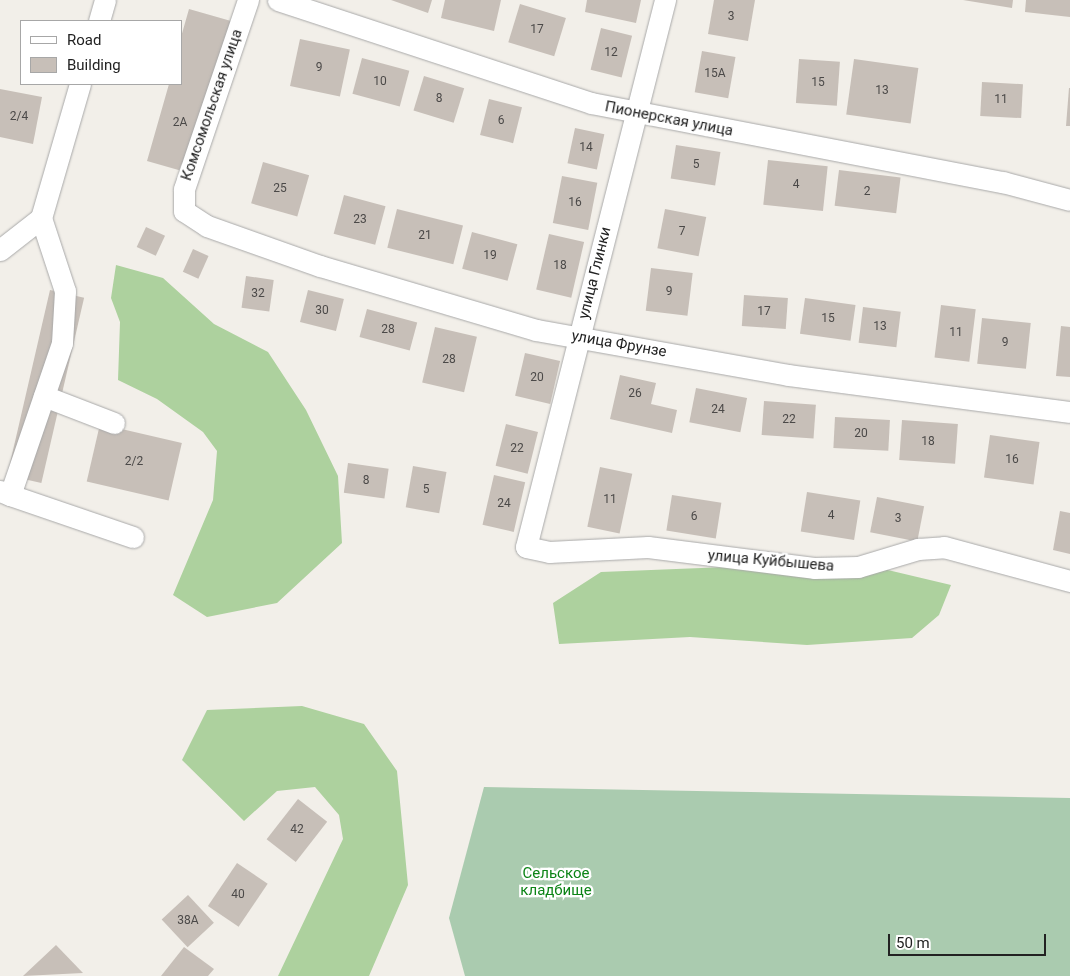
<!DOCTYPE html>
<html>
<head>
<meta charset="utf-8">
<style>
	body { margin:0 }
	#map { position:relative; width:1070px; height:976px; overflow:hidden; background:#f2efe9; font-family:Roboto,sans-serif }
	div>[style] { position:absolute }
	[style*='--x'] { left:calc(var(--x)*1px); top:calc(var(--y)*1px); width:calc(var(--w)*1px); rotate:calc(var(--a)*1deg) }
	.forest>* { inset:0; background:#add19e }
	.cemetery>* { inset:0; background:#aacbaf }
	.building>* { inset:0; background:#c7bfb8; transform-origin:0 0 }
	.roads { filter:drop-shadow(0 0 1px #a9a9a9) drop-shadow(0 0 1px #a9a9a9) }
	.minor>* { height:21px; margin:-10.5px; padding:0 10.5px; transform-origin:10.5px; border-radius:10.5px; background:#fff }
	span { translate:-50% -50%; white-space:nowrap; text-align:center; line-height:1.15; -webkit-text-stroke:4.5px #fff; paint-order:stroke }
	.number-label { font-size:12px; color:#4b4948 }
	.number-label span { -webkit-text-stroke-width:0 }
	.street-label { font-size:15px; color:#222 }
	.park-label { font-size:15px; color:#0c8416 }
	.legend { position:absolute; left:20px; top:20px; width:162px; height:65px; box-sizing:border-box; background:#fff; border:1px solid #a7a7a7; margin:0; padding:6px 9px; list-style:none; font-size:15px; color:#222 }
	.legend li { display:flex; align-items:center; gap:10px; height:25px }
	.legend b { width:25px; border:1px solid #a7a7a7 }
	.scale { position:absolute; left:888px; top:934px; width:158px; height:22px; box-sizing:border-box; border:2px solid #222; border-top:0; padding-left:6px; font-size:15px; line-height:18px; white-space:nowrap; color:#222; -webkit-text-stroke:4px #fff; paint-order:stroke }
</style>
</head>
<body>
<div id="map">
	<div class="forest">
		<i style="clip-path:polygon(116px 265px,163px 278px,214px 324px,268px 352px,306px 410px,338px 476px,342px 543px,277px 603px,207px 617px,173px 595px,213px 500px,217px 451px,203px 432px,157px 399px,118px 380px,120px 322px,111px 298px)"></i>
		<i style="clip-path:polygon(854px 562px,951px 585px,939px 615px,912px 638px,807px 645px,690px 637px,559px 644px,553px 603px,601px 572px)"></i>
		<i style="clip-path:polygon(302px 706px,364px 724px,397px 771px,408px 885px,369px 976px,278px 976px,343px 839px,339px 815px,315px 787px,277px 791px,244px 821px,182px 760px,207px 710px)"></i>
	</div>
	<div class="cemetery">
		<i style="clip-path:polygon(484px 787px,1070px 798px,1070px 976px,465px 976px,449px 918px)"></i>
	</div>
	<div class="building">
		<i style="clip-path:polygon(391px 0,432px 0,428px 13px)"></i>
		<i style="clip-path:polygon(445px 0,501px 0,494px 31px,441px 18px)"></i>
		<i style="clip-path:polygon(587px 0,641px 0,636px 23px,585px 12px)"></i>
		<i style="clip-path:polygon(714px 0,755px 0,748px 41px,708px 34px)"></i>
		<i style="clip-path:polygon(963px 0,1013px 0,1012px 8px)"></i>
		<i style="clip-path:polygon(1026px 0,1070px 0,1070px 17px,1025px 12px)"></i>
		<i style="left:520px;top:4px;width:48px;height:40px;rotate:17deg"></i>
		<i style="clip-path:polygon(189px 9px,231px 21px,189px 173px,147px 161px,169px 84px,181px 84px,181px 37px)"></i>
		<i style="left:601px;top:28px;width:32px;height:43px;rotate:14deg"></i>
		<i style="left:300px;top:39px;width:51px;height:48px;rotate:12deg"></i>
		<i style="left:702px;top:51px;width:34px;height:42px;rotate:10deg"></i>
		<i style="left:362px;top:58px;width:49px;height:37px;rotate:15deg"></i>
		<i style="left:799px;top:59px;width:41px;height:44px;rotate:4deg"></i>
		<i style="left:854px;top:59px;width:65px;height:56px;rotate:8deg"></i>
		<i style="left:424px;top:76px;width:42px;height:36px;rotate:17deg"></i>
		<i style="left:982px;top:82px;width:41px;height:34px;rotate:3deg"></i>
		<i style="clip-path:polygon(1069px 88px,1070px 88px,1070px 126px,1066px 126px)"></i>
		<i style="clip-path:polygon(0 89px,42px 97px,33px 144px,0 137px)"></i>
		<i style="left:489px;top:99px;width:34px;height:37px;rotate:14deg"></i>
		<i style="left:575px;top:128px;width:30px;height:36px;rotate:12deg"></i>
		<i style="left:676px;top:145px;width:45px;height:34px;rotate:9deg"></i>
		<i style="left:768px;top:160px;width:60px;height:45px;rotate:6deg"></i>
		<i style="left:263px;top:162px;width:48px;height:43px;rotate:16deg"></i>
		<i style="left:839px;top:170px;width:62px;height:36px;rotate:7deg"></i>
		<i style="left:562px;top:176px;width:36px;height:48px;rotate:11deg"></i>
		<i style="left:344px;top:195px;width:43px;height:40px;rotate:15deg"></i>
		<i style="left:397px;top:209px;width:68px;height:40px;rotate:14deg"></i>
		<i style="left:665px;top:209px;width:42px;height:40px;rotate:11deg"></i>
		<i style="left:146px;top:227px;width:21px;height:22px;rotate:25deg"></i>
		<i style="left:472px;top:232px;width:47px;height:38px;rotate:15deg"></i>
		<i style="left:549px;top:234px;width:36px;height:57px;rotate:13deg"></i>
		<i style="left:193px;top:249px;width:17px;height:25px;rotate:24deg"></i>
		<i style="left:651px;top:268px;width:42px;height:43px;rotate:7deg"></i>
		<i style="left:246px;top:276px;width:28px;height:32px;rotate:8deg"></i>
		<i style="left:50px;top:290px;width:35px;height:190px;rotate:13deg"></i>
		<i style="left:308px;top:290px;width:37px;height:33px;rotate:14deg"></i>
		<i style="left:744px;top:295px;width:44px;height:31px;rotate:4deg"></i>
		<i style="left:805px;top:298px;width:51px;height:36px;rotate:8deg"></i>
		<i style="left:941px;top:305px;width:35px;height:53px;rotate:7deg"></i>
		<i style="left:863px;top:307px;width:38px;height:36px;rotate:7deg"></i>
		<i style="left:367px;top:309px;width:52px;height:29px;rotate:15deg"></i>
		<i style="left:982px;top:318px;width:49px;height:46px;rotate:6deg"></i>
		<i style="clip-path:polygon(1061px 326px,1070px 327px,1070px 377px,1056px 376px)"></i>
		<i style="left:435px;top:327px;width:43px;height:57px;rotate:13deg"></i>
		<i style="left:525px;top:353px;width:36px;height:44px;rotate:13deg"></i>
		<i style="clip-path:polygon(620px 375px,656px 383px,651px 404px,677px 410px,672px 433px,610px 419px)"></i>
		<i style="left:696px;top:388px;width:52px;height:35px;rotate:11deg"></i>
		<i style="left:764px;top:401px;width:52px;height:34px;rotate:4deg"></i>
		<i style="left:835px;top:417px;width:55px;height:31px;rotate:3deg"></i>
		<i style="left:902px;top:420px;width:56px;height:40px;rotate:4deg"></i>
		<i style="left:100px;top:424px;width:84px;height:59px;rotate:13deg"></i>
		<i style="left:506px;top:424px;width:33px;height:43px;rotate:14deg"></i>
		<i style="left:990px;top:435px;width:50px;height:43px;rotate:8deg"></i>
		<i style="left:348px;top:463px;width:41px;height:30px;rotate:8deg"></i>
		<i style="left:413px;top:466px;width:34px;height:42px;rotate:10deg"></i>
		<i style="left:600px;top:467px;width:33px;height:61px;rotate:12deg"></i>
		<i style="left:494px;top:475px;width:32px;height:51px;rotate:13deg"></i>
		<i style="left:807px;top:492px;width:54px;height:40px;rotate:9deg"></i>
		<i style="left:672px;top:495px;width:50px;height:36px;rotate:9deg"></i>
		<i style="left:877px;top:497px;width:48px;height:36px;rotate:11deg"></i>
		<i style="clip-path:polygon(1060px 511px,1070px 513px,1070px 554px,1053px 550px)"></i>
		<i style="left:298px;top:799px;width:37px;height:51px;rotate:38deg"></i>
		<i style="left:237px;top:863px;width:37px;height:52px;rotate:34deg"></i>
		<i style="left:188px;top:895px;width:38px;height:36px;rotate:47deg"></i>
		<i style="clip-path:polygon(56px 945px,83px 973px,23px 976px)"></i>
		<i style="clip-path:polygon(184px 947px,214px 969px,208px 976px,161px 976px)"></i>
	</div>
	<div class="roads">
		<div class="minor">
			<i style="--x:248;--y:0;--w:200;--a:108.7"></i>
			<i style="--x:184;--y:189;--w:22;--a:90"></i>
			<i style="--x:184;--y:211;--w:27;--a:33"></i>
			<i style="--x:207;--y:226;--w:120;--a:19.5"></i>
			<i style="--x:320;--y:266;--w:225;--a:16.5"></i>
			<i style="--x:536;--y:330;--w:256;--a:10.1"></i>
			<i style="--x:788;--y:375;--w:284;--a:7.5"></i>
			<i style="--x:278;--y:0;--w:330;--a:18.2"></i>
			<i style="--x:591;--y:103;--w:420;--a:10.9"></i>
			<i style="--x:1003;--y:182;--w:69;--a:15"></i>
			<i style="--x:665;--y:0;--w:564;--a:104.26"></i>
			<i style="--x:526;--y:547;--w:24;--a:12"></i>
			<i style="--x:549;--y:552;--w:99;--a:-2.9"></i>
			<i style="--x:648;--y:547;--w:167;--a:7.2"></i>
			<i style="--x:814;--y:568;--w:44;--a:-1.3"></i>
			<i style="--x:858;--y:567;--w:63;--a:-16.7"></i>
			<i style="--x:918;--y:549;--w:26;--a:-4"></i>
			<i style="--x:944;--y:547;--w:131;--a:15.1"></i>
			<i style="--x:99;--y:21;--w:22;--a:-74"></i>
			<i style="--x:0;--y:250;--w:52;--a:-38"></i>
			<i style="--x:41;--y:218;--w:140;--a:-73.8"></i>
			<i style="--x:44;--y:396;--w:75;--a:21.1"></i>
			<i style="--x:0;--y:491;--w:11;--a:22"></i>
			<i style="--x:10;--y:495;--w:161;--a:-71.1"></i>
			<i style="--x:62;--y:343;--w:52;--a:-86.7"></i>
			<i style="--x:65;--y:291;--w:77;--a:-108.2"></i>
			<i style="--x:10;--y:495;--w:130;--a:18.9"></i>
		</div>
	</div>
	<div class="number-label">
		<span style="left:731px;top:17px">3</span>
		<span style="left:537px;top:30px">17</span>
		<span style="left:611px;top:53px">12</span>
		<span style="left:319px;top:68px">9</span>
		<span style="left:715px;top:74px">15А</span>
		<span style="left:380px;top:82px">10</span>
		<span style="left:818px;top:83px">15</span>
		<span style="left:882px;top:91px">13</span>
		<span style="left:439px;top:99px">8</span>
		<span style="left:1001px;top:100px">11</span>
		<span style="left:19px;top:117px">2/4</span>
		<span style="left:501px;top:121px">6</span>
		<span style="left:180px;top:123px">2А</span>
		<span style="left:586px;top:148px">14</span>
		<span style="left:696px;top:165px">5</span>
		<span style="left:796px;top:185px">4</span>
		<span style="left:280px;top:189px">25</span>
		<span style="left:867px;top:192px">2</span>
		<span style="left:575px;top:203px">16</span>
		<span style="left:360px;top:220px">23</span>
		<span style="left:682px;top:232px">7</span>
		<span style="left:425px;top:236px">21</span>
		<span style="left:490px;top:256px">19</span>
		<span style="left:560px;top:266px">18</span>
		<span style="left:669px;top:292px">9</span>
		<span style="left:258px;top:294px">32</span>
		<span style="left:322px;top:311px">30</span>
		<span style="left:764px;top:312px">17</span>
		<span style="left:828px;top:319px">15</span>
		<span style="left:880px;top:327px">13</span>
		<span style="left:388px;top:330px">28</span>
		<span style="left:956px;top:333px">11</span>
		<span style="left:1005px;top:343px">9</span>
		<span style="left:449px;top:360px">28</span>
		<span style="left:537px;top:378px">20</span>
		<span style="left:635px;top:394px">26</span>
		<span style="left:718px;top:410px">24</span>
		<span style="left:789px;top:420px">22</span>
		<span style="left:861px;top:434px">20</span>
		<span style="left:928px;top:442px">18</span>
		<span style="left:517px;top:449px">22</span>
		<span style="left:1012px;top:460px">16</span>
		<span style="left:134px;top:462px">2/2</span>
		<span style="left:366px;top:481px">8</span>
		<span style="left:426px;top:490px">5</span>
		<span style="left:610px;top:500px">11</span>
		<span style="left:504px;top:504px">24</span>
		<span style="left:831px;top:516px">4</span>
		<span style="left:694px;top:517px">6</span>
		<span style="left:898px;top:519px">3</span>
		<span style="left:297px;top:830px">42</span>
		<span style="left:238px;top:895px">40</span>
		<span style="left:188px;top:921px">38А</span>
	</div>
	<div class="street-label">
		<span style="left:212px;top:105px;rotate:-71deg">Комсомольская улица</span>
		<span style="left:669px;top:119px;rotate:11deg">Пионерская улица</span>
		<span style="left:595px;top:273px;rotate:-76deg">улица Глинки</span>
		<span style="left:619px;top:344px;rotate:10deg">улица Фрунзе</span>
		<span style="left:771px;top:561px;rotate:5deg">улица Куйбышева</span>
	</div>
	<div class="park-label">
		<span style="left:556px;top:882px">Сельское<br>кладбище</span>
	</div>
	<ul class="legend">
	<li><b style="height:6px;background:#fff"></b>Road</li>
	<li><b style="height:14px;background:#c7bfb8"></b>Building</li>
	</ul>
	<div class="scale">50 m</div>
</div>
</body>
</html>
